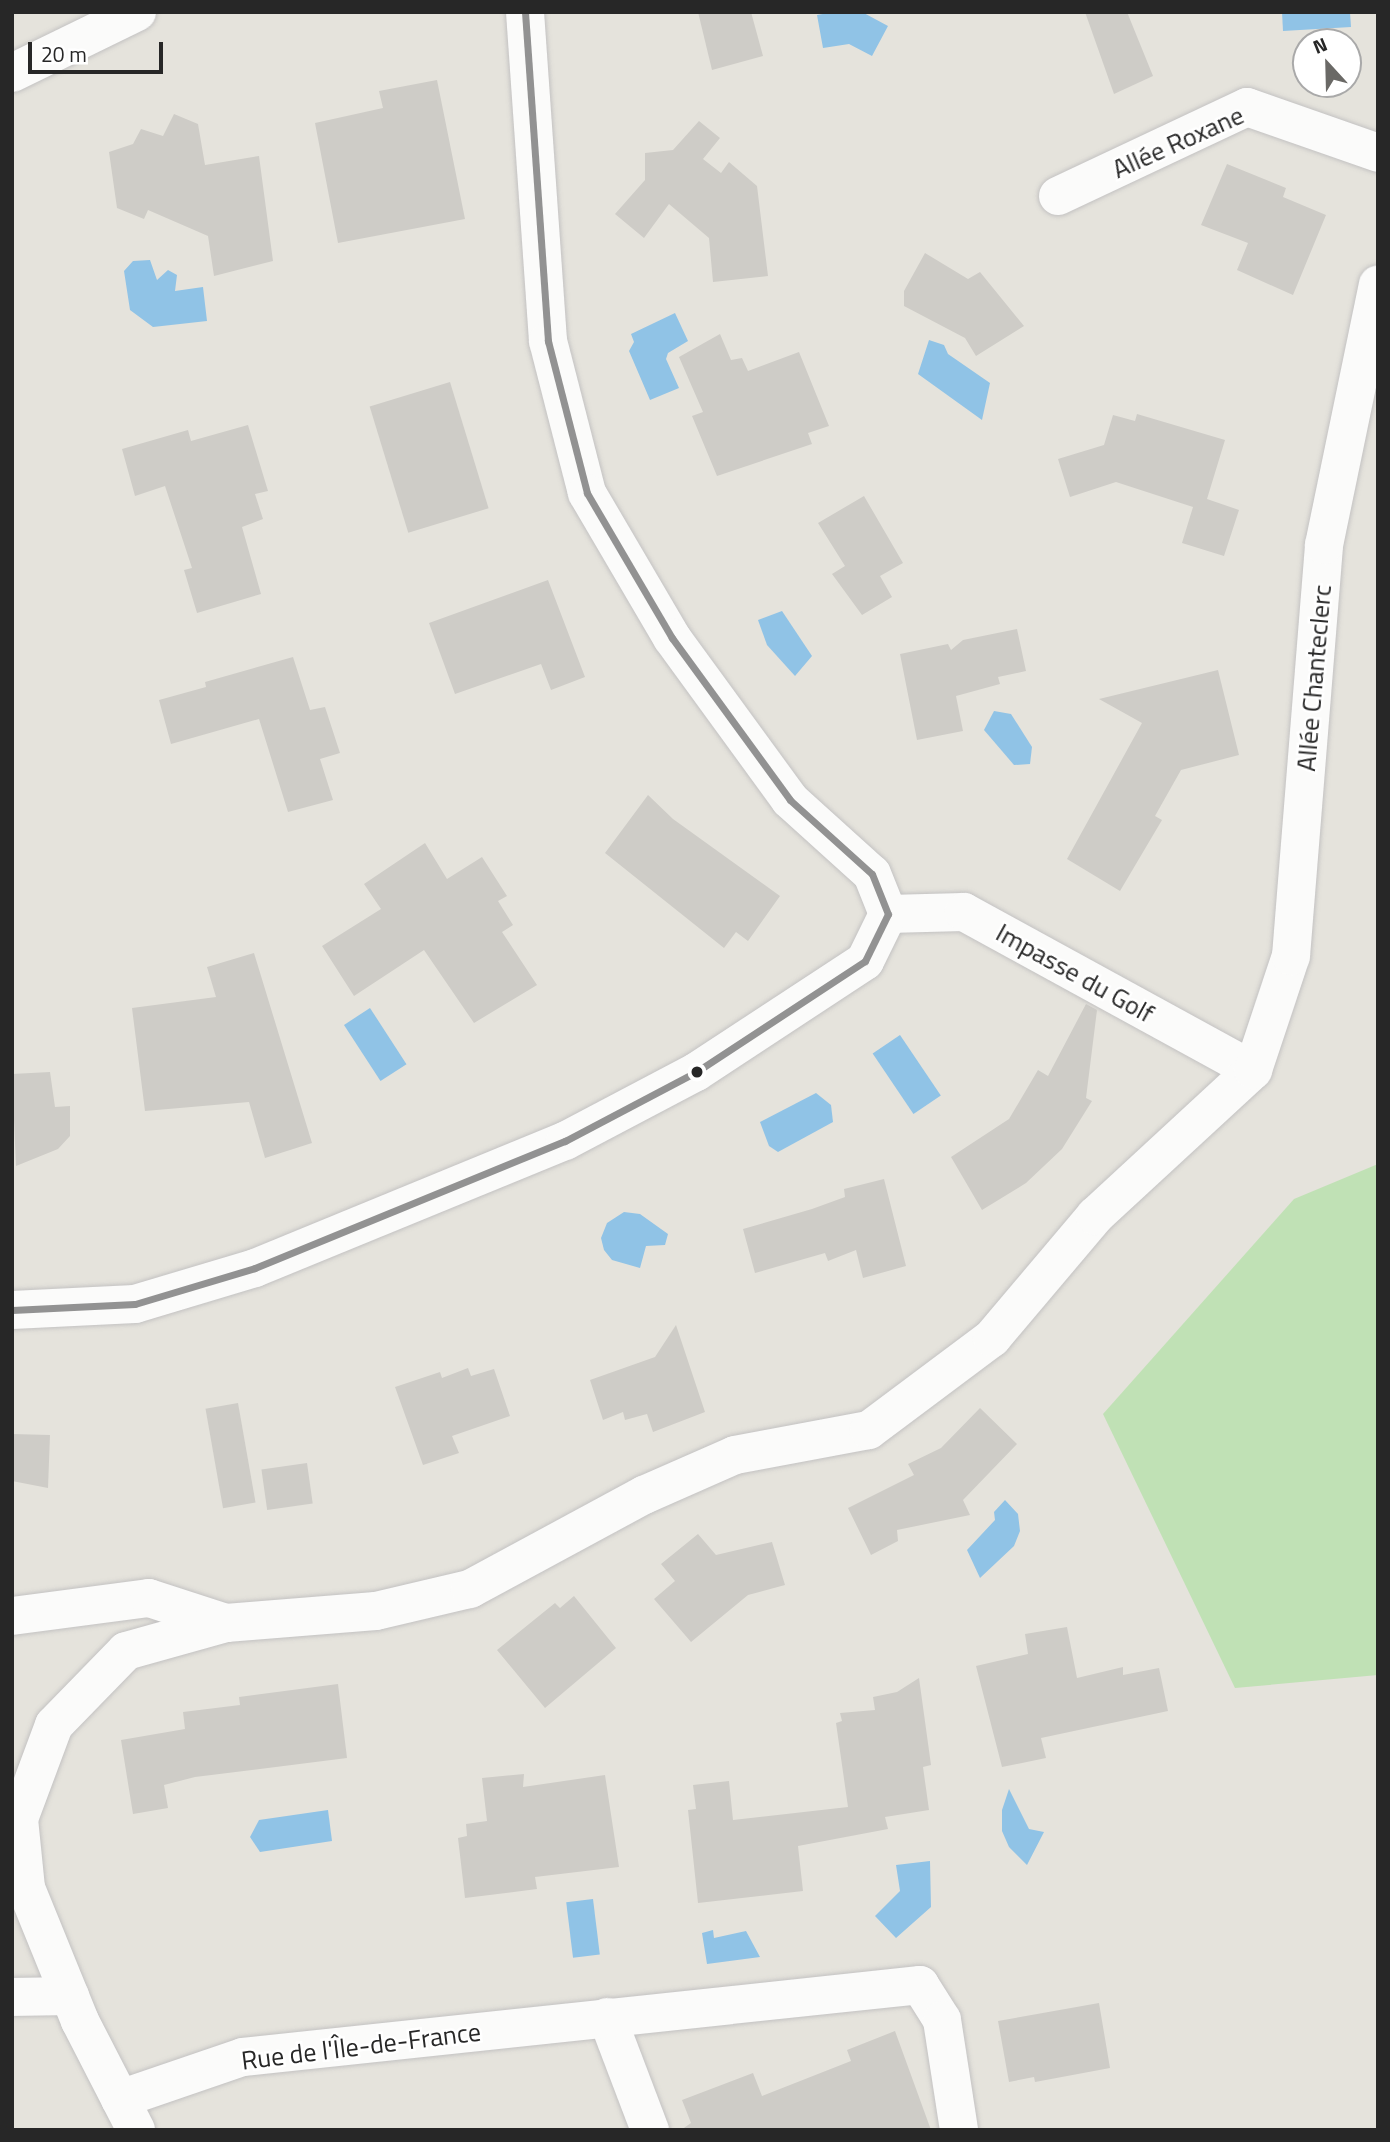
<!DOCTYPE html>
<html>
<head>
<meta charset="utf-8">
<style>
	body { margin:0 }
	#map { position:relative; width:1390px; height:2142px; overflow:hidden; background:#e5e3dc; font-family:"Titillium Web",sans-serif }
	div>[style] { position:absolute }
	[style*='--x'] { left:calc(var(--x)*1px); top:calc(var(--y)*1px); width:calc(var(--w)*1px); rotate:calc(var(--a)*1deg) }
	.green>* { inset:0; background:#c0e1b5 }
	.water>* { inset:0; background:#90c3e6; transform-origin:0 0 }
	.building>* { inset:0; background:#ceccc7; transform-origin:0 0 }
	.roads { filter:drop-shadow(0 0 2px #c3c2c2) drop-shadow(0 0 2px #c3c2c2) }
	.minor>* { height:38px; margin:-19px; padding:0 19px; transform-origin:19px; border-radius:19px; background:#fbfbfa }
	.bus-1>* { height:7px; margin:-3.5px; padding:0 3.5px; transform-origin:3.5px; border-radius:3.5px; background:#929292 }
	.dots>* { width:19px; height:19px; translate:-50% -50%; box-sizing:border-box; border:4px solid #fff; border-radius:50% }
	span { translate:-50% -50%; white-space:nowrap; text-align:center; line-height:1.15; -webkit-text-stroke:5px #fff; paint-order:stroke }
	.street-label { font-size:26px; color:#272727 }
	.frame { position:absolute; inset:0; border:14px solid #272727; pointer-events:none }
	.north { position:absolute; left:1292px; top:28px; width:70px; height:70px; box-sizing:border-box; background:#fff; border:2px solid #a9a9a9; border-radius:50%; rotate:338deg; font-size:19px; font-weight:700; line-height:28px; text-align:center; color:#272727 }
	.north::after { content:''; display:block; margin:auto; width:24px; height:32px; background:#6a6966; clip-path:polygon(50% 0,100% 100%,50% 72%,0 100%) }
	.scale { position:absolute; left:28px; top:42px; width:135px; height:32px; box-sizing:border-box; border:4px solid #272727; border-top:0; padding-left:9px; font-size:21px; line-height:24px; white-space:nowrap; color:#272727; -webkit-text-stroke:5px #fff; paint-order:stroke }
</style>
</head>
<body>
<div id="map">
	<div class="green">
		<i style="clip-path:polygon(1378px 1164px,1378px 1675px,1235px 1688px,1103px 1414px,1294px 1199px)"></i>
	</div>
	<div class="water">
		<i style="clip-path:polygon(834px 12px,862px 12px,888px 26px,872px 56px,849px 44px,823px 48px,817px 15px)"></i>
		<i style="clip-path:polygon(1282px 12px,1350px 12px,1351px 27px,1283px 31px)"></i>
		<i style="clip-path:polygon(150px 260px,157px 280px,168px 270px,177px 275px,175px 291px,203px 287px,207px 321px,153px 327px,130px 310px,124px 271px,133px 261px)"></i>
		<i style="clip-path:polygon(675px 313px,688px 341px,668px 353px,666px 359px,679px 388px,650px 400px,629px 351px,634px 342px,631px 334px)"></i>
		<i style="clip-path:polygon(929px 340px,944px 345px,948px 354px,990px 383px,982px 420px,918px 374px)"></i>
		<i style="clip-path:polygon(782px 611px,812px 656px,795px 676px,767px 645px,758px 620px)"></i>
		<i style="clip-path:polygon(994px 711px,1011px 714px,1032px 747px,1030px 764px,1014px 765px,984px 730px)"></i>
		<i style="left:370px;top:1008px;width:67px;height:31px;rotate:57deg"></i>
		<i style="left:900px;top:1035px;width:73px;height:33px;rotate:56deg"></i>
		<i style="clip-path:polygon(816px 1093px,831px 1105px,833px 1122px,778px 1152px,769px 1146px,760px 1122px)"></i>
		<i style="clip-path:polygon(624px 1212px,640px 1214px,668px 1234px,665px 1245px,646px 1246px,640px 1268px,612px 1260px,604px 1250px,601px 1238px,607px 1223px)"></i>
		<i style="clip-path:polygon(1005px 1500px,1018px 1514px,1020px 1531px,1014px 1546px,980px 1578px,967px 1550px,995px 1520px,994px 1512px)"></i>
		<i style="clip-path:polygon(1009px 1789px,1029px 1829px,1044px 1832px,1027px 1865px,1009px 1847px,1002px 1831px,1002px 1810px)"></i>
		<i style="clip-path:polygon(328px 1810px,332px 1841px,260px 1852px,250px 1837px,259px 1820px)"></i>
		<i style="clip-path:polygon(930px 1861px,931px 1907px,896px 1938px,875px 1916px,900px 1891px,896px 1865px)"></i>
		<i style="left:593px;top:1899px;width:56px;height:27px;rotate:83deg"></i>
		<i style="clip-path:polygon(713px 1930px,714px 1938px,746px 1931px,760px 1957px,707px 1964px,702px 1933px)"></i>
	</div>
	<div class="building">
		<i style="clip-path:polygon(698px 12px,751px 12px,763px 56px,712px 70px)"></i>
		<i style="clip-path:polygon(1085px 12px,1127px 12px,1153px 76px,1114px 94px)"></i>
		<i style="clip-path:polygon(437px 80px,465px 219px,338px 243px,315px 123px,383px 108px,379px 91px)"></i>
		<i style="clip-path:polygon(174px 114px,198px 124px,205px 165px,259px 156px,273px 261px,214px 276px,208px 236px,148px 210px,144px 219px,117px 208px,109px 152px,133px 144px,141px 129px,163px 136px)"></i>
		<i style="clip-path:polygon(699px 121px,720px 138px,703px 159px,721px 173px,729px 162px,757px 186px,768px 276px,713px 282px,709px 238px,669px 204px,644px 238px,615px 214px,645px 180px,645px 153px,673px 150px)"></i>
		<i style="clip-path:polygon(1227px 164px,1286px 188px,1283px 197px,1326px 215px,1293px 295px,1237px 270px,1248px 243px,1201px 225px)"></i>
		<i style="clip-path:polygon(925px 253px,968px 279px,980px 272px,1024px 326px,976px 356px,965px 338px,904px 306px,904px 291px)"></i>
		<i style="clip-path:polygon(720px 334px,731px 360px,742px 358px,748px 371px,799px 352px,829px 426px,808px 433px,812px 444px,717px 476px,692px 416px,703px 412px,679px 357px)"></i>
		<i style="left:450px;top:382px;width:132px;height:84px;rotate:73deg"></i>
		<i style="clip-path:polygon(1137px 414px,1225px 440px,1207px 499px,1239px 510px,1224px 556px,1182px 543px,1193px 507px,1116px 482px,1070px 497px,1058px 459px,1104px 445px,1113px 415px,1135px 421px)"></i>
		<i style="clip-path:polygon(248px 425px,268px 491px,255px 494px,263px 519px,242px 527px,261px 594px,197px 613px,184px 570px,192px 568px,165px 486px,135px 496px,122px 449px,188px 430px,191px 441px)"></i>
		<i style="clip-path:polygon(864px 496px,903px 563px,880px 576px,892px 597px,862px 615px,832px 574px,845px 566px,818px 523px)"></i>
		<i style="clip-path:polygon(548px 580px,585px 677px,551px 690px,541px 664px,455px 694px,429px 623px)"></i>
		<i style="clip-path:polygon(1017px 629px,1026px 671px,998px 677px,1000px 684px,956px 696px,963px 731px,917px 740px,900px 654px,948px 644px,951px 650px,963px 640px)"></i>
		<i style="clip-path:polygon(293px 657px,310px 710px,325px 707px,340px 753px,320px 759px,333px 800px,288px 812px,259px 719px,171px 744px,159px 700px,206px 687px,205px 682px)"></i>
		<i style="clip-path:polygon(1218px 670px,1239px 755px,1181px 770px,1155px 816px,1162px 820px,1120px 891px,1067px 859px,1142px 723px,1099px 699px)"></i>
		<i style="clip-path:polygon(648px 795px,673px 819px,780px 896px,748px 941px,736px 932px,724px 948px,605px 853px)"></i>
		<i style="clip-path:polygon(425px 843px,447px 879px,482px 857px,507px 896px,498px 901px,513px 925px,502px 932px,537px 985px,474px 1023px,424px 950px,354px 996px,322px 946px,381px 909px,364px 884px)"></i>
		<i style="clip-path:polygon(254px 953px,312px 1143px,265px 1158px,249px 1102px,145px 1111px,132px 1008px,216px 997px,207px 967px)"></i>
		<i style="clip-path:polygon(1086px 1004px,1097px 1010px,1086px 1098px,1092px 1101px,1062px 1149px,1026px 1183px,982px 1210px,951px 1157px,1009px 1119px,1038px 1070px,1048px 1076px)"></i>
		<i style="clip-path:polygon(50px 1072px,55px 1107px,70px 1106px,70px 1136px,58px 1149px,16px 1166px,12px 1074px)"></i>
		<i style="clip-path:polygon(884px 1179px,906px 1266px,863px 1278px,856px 1250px,828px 1261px,825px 1253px,755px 1273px,743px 1229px,812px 1209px,845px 1197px,844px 1189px)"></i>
		<i style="clip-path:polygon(676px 1325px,705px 1412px,653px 1432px,647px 1414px,625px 1420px,623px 1412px,603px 1420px,590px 1380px,655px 1357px)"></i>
		<i style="clip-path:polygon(468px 1368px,471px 1376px,494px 1369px,510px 1416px,452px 1436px,459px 1453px,423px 1465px,395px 1387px,440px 1372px,442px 1378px)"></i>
		<i style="left:238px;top:1403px;width:101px;height:33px;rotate:80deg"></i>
		<i style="clip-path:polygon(980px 1408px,1017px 1444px,963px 1500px,970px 1515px,897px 1530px,898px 1541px,871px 1555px,848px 1508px,914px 1475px,908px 1464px,941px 1448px)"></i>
		<i style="clip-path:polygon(12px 1434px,50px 1435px,48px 1488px,12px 1481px)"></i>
		<i style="left:307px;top:1463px;width:41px;height:46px;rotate:82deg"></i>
		<i style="clip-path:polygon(698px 1534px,716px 1555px,772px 1542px,785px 1585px,748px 1595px,691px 1642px,654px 1599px,675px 1581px,661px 1564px)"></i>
		<i style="clip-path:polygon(574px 1596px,616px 1648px,545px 1708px,497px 1650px,555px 1603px,560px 1608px)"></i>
		<i style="clip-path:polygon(1067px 1627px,1077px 1678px,1123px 1667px,1123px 1675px,1159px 1668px,1168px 1711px,1041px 1738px,1046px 1758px,1002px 1767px,976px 1666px,1028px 1654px,1025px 1634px)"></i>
		<i style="clip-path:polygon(919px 1678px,931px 1765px,923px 1767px,929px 1810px,885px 1817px,888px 1829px,798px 1846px,803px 1891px,698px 1903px,688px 1810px,696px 1809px,693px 1785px,729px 1781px,733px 1820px,848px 1807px,836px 1723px,842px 1721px,840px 1713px,875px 1710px,873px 1697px,897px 1692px)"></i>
		<i style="clip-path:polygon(338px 1684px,347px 1758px,195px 1777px,164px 1785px,168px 1808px,133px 1814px,121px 1740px,185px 1729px,183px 1712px,240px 1705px,239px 1697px)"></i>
		<i style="clip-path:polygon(524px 1774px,523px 1787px,605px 1775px,619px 1867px,535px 1877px,537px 1889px,465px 1898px,458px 1838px,467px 1836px,466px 1824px,487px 1821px,482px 1778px)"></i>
		<i style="clip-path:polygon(1099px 2003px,1110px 2068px,1035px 2082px,1034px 2077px,1009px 2082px,998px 2021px)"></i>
		<i style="clip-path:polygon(895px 2031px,931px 2130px,681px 2130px,691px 2123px,682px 2100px,753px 2073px,762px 2096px,851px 2061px,847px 2050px)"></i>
	</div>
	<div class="roads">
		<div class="minor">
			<i style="--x:525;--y:12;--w:330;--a:86"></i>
			<i style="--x:548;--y:341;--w:157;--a:75.6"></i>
			<i style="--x:587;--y:493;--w:168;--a:59.6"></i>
			<i style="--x:672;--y:638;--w:200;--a:53.9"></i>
			<i style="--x:790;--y:800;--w:110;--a:42.1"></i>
			<i style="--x:872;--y:874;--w:43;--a:68.2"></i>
			<i style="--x:12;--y:73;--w:139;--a:-26"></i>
			<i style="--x:1058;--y:196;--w:209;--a:-25.2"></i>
			<i style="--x:1247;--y:107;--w:139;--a:19.3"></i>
			<i style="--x:888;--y:914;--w:76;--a:-1.5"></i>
			<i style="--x:964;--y:912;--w:329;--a:28.7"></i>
			<i style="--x:12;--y:1310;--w:123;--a:-2.8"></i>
			<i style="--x:135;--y:1304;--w:125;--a:-16.7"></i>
			<i style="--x:255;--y:1268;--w:335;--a:-22.3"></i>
			<i style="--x:565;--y:1141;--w:148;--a:-27.8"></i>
			<i style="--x:696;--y:1072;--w:202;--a:-33.3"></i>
			<i style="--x:865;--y:961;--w:52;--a:-63.9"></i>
			<i style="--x:12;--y:1616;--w:138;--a:-7.5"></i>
			<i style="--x:149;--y:1598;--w:81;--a:18"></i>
			<i style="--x:12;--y:1997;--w:58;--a:-1"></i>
			<i style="--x:607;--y:2017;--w:121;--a:69.2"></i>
			<i style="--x:120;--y:2099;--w:130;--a:-18.9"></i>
			<i style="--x:243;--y:2057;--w:681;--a:-6.07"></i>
			<i style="--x:920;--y:1985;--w:41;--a:57.8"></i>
			<i style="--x:942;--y:2020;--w:111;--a:81.2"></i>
			<i style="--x:136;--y:2130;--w:123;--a:-117.2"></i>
			<i style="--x:80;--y:2021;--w:144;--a:-112.1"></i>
			<i style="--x:26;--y:1888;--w:69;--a:-95.8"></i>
			<i style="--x:19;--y:1819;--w:100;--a:-69.6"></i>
			<i style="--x:54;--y:1725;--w:103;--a:-45.8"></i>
			<i style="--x:126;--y:1651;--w:104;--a:-15.6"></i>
			<i style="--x:226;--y:1623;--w:150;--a:-4.6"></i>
			<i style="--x:376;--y:1611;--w:97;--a:-13.2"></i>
			<i style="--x:470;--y:1589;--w:198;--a:-28.4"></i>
			<i style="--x:644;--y:1495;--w:99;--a:-23.7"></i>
			<i style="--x:735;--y:1455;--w:136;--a:-10.6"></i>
			<i style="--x:869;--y:1430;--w:154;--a:-36.8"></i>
			<i style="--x:992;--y:1338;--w:160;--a:-49.8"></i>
			<i style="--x:1095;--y:1216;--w:215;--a:-42.7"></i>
			<i style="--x:1253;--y:1070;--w:120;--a:-71.6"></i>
			<i style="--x:1291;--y:956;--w:412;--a:-85.4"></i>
			<i style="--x:1324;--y:545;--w:266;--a:-78.3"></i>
		</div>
	</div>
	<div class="bus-1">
		<i style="--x:525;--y:12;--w:330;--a:86"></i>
		<i style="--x:548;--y:341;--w:157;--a:75.6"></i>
		<i style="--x:587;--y:493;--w:168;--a:59.6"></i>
		<i style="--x:672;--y:638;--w:200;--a:53.9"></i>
		<i style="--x:790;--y:800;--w:110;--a:42.1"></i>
		<i style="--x:872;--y:874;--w:43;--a:68.2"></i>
		<i style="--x:12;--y:1310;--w:123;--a:-2.8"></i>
		<i style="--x:135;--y:1304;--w:125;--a:-16.7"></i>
		<i style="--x:255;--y:1268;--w:335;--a:-22.3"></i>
		<i style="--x:565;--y:1141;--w:148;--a:-27.8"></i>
		<i style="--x:696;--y:1072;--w:202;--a:-33.3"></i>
		<i style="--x:865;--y:961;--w:52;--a:-63.9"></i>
	</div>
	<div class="dots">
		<i style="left:697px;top:1072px;background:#272727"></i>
	</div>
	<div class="street-label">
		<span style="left:1178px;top:142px;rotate:-24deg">Allée Roxane</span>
		<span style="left:1314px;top:678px;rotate:-85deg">Allée Chanteclerc</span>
		<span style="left:1075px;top:973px;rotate:29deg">Impasse du Golf</span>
		<span style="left:361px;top:2046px;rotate:-7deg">Rue de l'Île-de-France</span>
	</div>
	<div class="frame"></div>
	<div class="north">N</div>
	<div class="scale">20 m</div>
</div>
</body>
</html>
